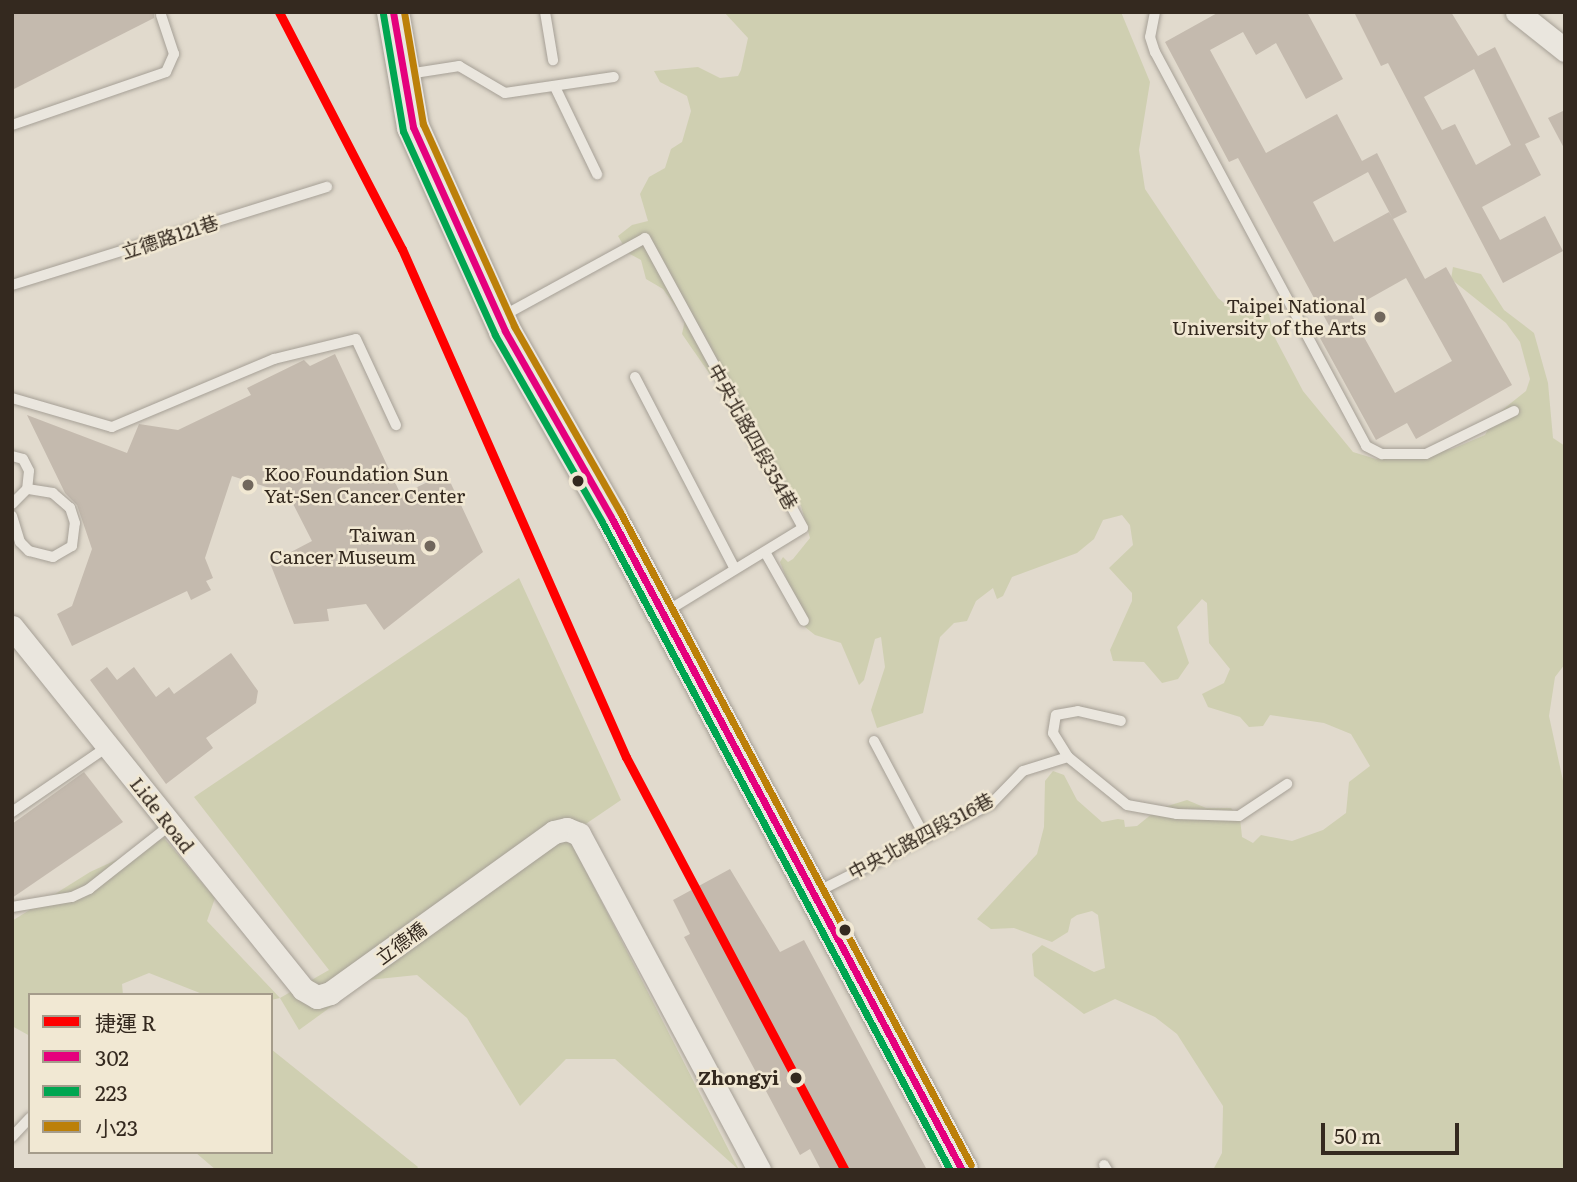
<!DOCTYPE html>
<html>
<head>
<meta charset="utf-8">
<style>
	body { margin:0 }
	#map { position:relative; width:1577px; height:1182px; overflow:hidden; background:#e1dacd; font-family:Literata,"Noto Sans TC",serif }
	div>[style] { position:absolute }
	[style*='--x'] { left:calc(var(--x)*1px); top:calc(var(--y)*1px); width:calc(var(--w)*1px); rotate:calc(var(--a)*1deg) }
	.green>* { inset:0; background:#cfcfb1 }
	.building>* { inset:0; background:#c4baae }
	.roads { filter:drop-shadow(0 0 2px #a6a096) drop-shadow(0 0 2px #a6a096) }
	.lane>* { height:10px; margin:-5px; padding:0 5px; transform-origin:5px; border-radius:5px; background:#eae6de }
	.street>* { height:23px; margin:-11.5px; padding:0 11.5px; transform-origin:11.5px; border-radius:11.5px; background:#eae6de }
	.secondary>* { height:32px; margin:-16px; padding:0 16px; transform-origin:16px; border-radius:16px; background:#eae6de }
	.bus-1>* { height:7px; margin:-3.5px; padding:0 3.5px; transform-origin:3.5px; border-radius:3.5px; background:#e5007d }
	.bus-2>* { height:7px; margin:-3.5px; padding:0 3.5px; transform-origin:3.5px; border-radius:3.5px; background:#00a651 }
	.bus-3>* { height:7px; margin:-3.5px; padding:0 3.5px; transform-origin:3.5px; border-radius:3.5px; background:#bc8009 }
	.metro-1>* { height:9px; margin:-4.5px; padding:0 4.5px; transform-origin:4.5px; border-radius:4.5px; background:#f00 }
	.dots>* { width:19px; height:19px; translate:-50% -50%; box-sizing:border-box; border:4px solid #f1e8d3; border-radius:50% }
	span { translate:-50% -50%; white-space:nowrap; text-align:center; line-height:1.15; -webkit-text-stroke:5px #f1e8d3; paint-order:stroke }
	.street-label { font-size:19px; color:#34291f }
	.poi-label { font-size:19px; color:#34291f }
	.right { translate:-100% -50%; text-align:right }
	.left { translate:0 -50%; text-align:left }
	.stop-label { font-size:19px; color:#34291f; font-weight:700 }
	.frame { position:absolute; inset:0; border:14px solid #34291f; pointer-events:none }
	.legend { position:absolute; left:28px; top:993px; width:245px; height:161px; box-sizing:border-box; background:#f1e8d3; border:2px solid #a59c8b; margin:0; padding:9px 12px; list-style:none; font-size:21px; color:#34291f }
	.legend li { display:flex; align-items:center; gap:14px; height:35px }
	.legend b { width:35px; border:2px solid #a59c8b }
	.scale { position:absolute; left:1321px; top:1123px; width:138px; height:32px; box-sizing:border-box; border:4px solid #34291f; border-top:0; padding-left:9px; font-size:21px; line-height:24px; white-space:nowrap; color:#34291f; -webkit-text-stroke:5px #f1e8d3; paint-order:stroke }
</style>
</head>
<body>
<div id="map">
	<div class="green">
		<i style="clip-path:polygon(724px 12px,1121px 12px,1150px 82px,1139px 150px,1145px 189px,1218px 298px,1229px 307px,1268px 310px,1274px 336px,1303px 391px,1353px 452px,1376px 459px,1452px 449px,1485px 435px,1496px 415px,1526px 391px,1530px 379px,1520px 342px,1506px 323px,1451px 279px,1453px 267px,1481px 274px,1504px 310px,1534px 333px,1548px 383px,1553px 438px,1565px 446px,1565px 664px,1555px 677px,1549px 716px,1565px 790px,1565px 1170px,1213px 1170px,1222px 1153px,1223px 1106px,1177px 1034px,1155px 1017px,1115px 999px,1084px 1014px,1034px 976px,1032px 954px,1042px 945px,1094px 972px,1105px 968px,1098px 915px,1092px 911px,1077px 915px,1071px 919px,1068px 932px,1052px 942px,1014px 928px,991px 929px,977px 919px,1037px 854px,1044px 827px,1045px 781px,1053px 771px,1064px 775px,1077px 800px,1102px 822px,1118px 819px,1124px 820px,1125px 827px,1137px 826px,1158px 809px,1187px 800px,1206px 808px,1231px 808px,1240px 818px,1242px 837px,1253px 843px,1261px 835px,1292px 841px,1323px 830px,1346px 813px,1349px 782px,1370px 766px,1351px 734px,1324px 723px,1270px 715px,1263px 726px,1249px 727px,1240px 717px,1208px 707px,1202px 694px,1224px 683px,1230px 669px,1209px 643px,1207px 603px,1202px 599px,1177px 627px,1189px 663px,1178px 679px,1162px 683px,1144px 662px,1113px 661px,1110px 650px,1132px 601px,1132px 593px,1109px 568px,1133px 545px,1130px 525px,1122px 515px,1103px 520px,1094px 539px,1077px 553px,1012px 577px,1003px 596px,997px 599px,993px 588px,976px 601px,967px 621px,954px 623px,940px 637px,923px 713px,877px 728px,871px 710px,885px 667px,881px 637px,875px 639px,864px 680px,859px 685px,841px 643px,815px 635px,805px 627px,780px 562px,783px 557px,788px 562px,793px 559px,810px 538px,801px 506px,682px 334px,685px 320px,663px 289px,646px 279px,641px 260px,628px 253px,618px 236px,632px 225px,648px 221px,640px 194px,649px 177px,665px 168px,671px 149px,682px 142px,691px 111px,687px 96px,660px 82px,654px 71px,698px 67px,720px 78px,738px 76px,741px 70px,748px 38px)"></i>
		<i style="clip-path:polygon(519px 578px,621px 800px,568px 836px,739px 1170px,615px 1059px,566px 1059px,520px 1106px,467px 1018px,417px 975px,368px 980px,299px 1030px,280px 998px,271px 1000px,271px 995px,205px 995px,149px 973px,122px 984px,123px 995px,30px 995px,30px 1036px,12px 1026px,12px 921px,90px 872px,164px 838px,215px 898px,207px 921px,280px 998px,329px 970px,194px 797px)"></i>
		<i style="clip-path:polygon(271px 1049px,418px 1167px,416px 1170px,216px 1170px,195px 1152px,271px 1152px)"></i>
	</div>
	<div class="building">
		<i style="clip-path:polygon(12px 12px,154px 12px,154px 18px,12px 90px)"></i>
		<i style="clip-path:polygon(evenodd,1219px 12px,1307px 12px,1343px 79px,1306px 99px,1276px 43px,1256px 55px,1243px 32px,1210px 50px,1266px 153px,1337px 114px,1362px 161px,1377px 153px,1407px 212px,1393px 219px,1425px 279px,1446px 267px,1512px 385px,1416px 439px,1407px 423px,1376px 440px,1320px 338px,1332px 331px,1238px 158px,1229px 162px,1165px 42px,1219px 12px,1368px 172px,1393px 219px,1389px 212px,1334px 242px,1313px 202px,1368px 172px,1219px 12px,1406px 278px,1452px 361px,1395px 393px,1349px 310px,1406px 278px)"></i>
		<i style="clip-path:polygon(evenodd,1354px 12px,1451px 12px,1478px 56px,1495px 47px,1540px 137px,1525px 144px,1541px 175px,1482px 207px,1500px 240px,1545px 216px,1563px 251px,1503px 283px,1388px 63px,1381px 66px,1354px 12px,1474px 69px,1511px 145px,1476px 165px,1455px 124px,1442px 130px,1424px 97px,1474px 69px)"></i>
		<i style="clip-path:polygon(1565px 110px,1565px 150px,1548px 118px)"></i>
		<i style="clip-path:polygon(335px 354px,401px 495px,446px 473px,483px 552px,384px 630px,366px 604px,327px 609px,329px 621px,294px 624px,270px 563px,312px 541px,288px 494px,232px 476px,205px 558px,213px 578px,206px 581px,211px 590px,191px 600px,187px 591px,72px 646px,57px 614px,72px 606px,92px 549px,77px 505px,65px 493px,27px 415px,127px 453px,139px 424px,178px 430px,251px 395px,247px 388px,304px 360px,310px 366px)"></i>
		<i style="clip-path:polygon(231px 653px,258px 691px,256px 703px,206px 738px,213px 748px,166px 784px,90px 680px,107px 667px,117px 680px,134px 667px,156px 697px,169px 687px,174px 694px)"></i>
		<i style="clip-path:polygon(84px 772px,123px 822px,12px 898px,12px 824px)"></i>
		<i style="clip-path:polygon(730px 869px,780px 952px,804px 940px,927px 1170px,821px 1170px,810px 1149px,800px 1155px,684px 937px,690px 934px,673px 900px)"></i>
	</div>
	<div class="roads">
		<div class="lane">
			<i style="--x:545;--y:12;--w:49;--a:80.5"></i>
			<i style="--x:1155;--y:12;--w:25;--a:101"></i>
			<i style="--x:1150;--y:37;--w:16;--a:72"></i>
			<i style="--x:1155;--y:52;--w:447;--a:61.8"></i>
			<i style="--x:1366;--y:446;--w:18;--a:27"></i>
			<i style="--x:1382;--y:454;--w:44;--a:0"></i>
			<i style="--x:1426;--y:454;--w:98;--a:-26"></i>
			<i style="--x:408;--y:74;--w:52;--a:-8.9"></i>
			<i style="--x:459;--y:66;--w:53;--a:30.4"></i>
			<i style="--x:505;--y:93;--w:110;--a:-8.4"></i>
			<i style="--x:555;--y:87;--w:97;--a:64.2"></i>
			<i style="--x:12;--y:125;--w:163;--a:-19"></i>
			<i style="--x:166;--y:72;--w:20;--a:-66"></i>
			<i style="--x:174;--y:54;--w:41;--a:-108.4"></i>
			<i style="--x:12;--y:285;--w:330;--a:-17.3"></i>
			<i style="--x:501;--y:317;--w:164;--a:-28.7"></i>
			<i style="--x:645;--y:238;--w:330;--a:61.4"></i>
			<i style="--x:803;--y:528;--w:163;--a:148.6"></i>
			<i style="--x:635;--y:377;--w:216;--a:62.5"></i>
			<i style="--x:12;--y:398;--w:104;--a:16.2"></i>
			<i style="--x:112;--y:427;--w:176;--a:-22.8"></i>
			<i style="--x:274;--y:359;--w:84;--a:-13.7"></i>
			<i style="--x:356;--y:339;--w:95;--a:65.1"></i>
			<i style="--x:12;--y:456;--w:11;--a:15"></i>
			<i style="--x:23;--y:459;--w:13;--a:63"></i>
			<i style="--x:29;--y:471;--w:18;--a:96"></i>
			<i style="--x:27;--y:489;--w:21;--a:135"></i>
			<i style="--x:12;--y:516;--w:27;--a:73"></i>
			<i style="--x:20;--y:542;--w:13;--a:45"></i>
			<i style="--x:29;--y:551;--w:25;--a:14"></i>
			<i style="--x:53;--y:557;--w:22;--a:-30"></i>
			<i style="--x:72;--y:546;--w:23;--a:-83"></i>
			<i style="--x:75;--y:523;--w:16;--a:-108"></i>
			<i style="--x:70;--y:508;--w:23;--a:-139"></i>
			<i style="--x:53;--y:493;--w:26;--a:-171"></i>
			<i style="--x:765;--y:552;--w:79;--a:60.5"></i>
			<i style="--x:874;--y:741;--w:109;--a:62"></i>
			<i style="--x:1068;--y:757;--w:28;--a:-122"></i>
			<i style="--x:1053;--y:733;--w:18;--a:-81"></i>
			<i style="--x:1056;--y:715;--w:22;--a:-10"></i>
			<i style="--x:1078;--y:711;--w:44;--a:13.1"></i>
			<i style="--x:12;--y:812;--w:115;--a:-34.4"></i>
			<i style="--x:817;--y:892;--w:195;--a:-26.8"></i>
			<i style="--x:991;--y:804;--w:46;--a:-45.9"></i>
			<i style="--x:1023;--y:771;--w:47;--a:-17.3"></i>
			<i style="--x:1068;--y:757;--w:76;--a:39.1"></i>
			<i style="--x:1127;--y:805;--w:51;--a:10.2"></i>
			<i style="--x:1177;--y:814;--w:62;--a:1.8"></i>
			<i style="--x:1239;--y:816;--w:58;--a:-33.7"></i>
			<i style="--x:12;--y:907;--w:61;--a:-9.5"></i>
			<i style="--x:72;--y:897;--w:19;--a:-25"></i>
			<i style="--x:89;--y:889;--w:102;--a:-38.2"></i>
			<i style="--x:12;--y:1137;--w:26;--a:-47"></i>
			<i style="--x:1104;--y:1165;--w:6;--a:59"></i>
		</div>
		<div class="street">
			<i style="--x:1517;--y:12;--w:61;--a:38.4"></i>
			<i style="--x:12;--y:627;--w:464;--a:51.2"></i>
			<i style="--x:303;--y:989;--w:16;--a:30"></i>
			<i style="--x:317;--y:997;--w:14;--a:-17"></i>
			<i style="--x:330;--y:993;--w:276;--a:-35.7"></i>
			<i style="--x:554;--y:832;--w:13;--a:-13"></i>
			<i style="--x:567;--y:829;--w:13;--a:23"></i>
			<i style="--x:579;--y:834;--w:381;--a:61.8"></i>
		</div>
		<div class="secondary">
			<i style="--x:393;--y:12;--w:117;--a:80.1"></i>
			<i style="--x:413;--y:127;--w:224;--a:65.7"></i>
			<i style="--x:505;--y:331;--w:214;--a:60.3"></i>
			<i style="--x:611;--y:517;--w:741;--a:61.74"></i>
		</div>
	</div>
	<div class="bus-1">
		<i style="--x:393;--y:12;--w:117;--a:80.1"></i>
		<i style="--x:413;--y:127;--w:224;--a:65.7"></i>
		<i style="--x:505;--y:331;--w:214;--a:60.3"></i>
		<i style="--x:611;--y:517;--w:741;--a:61.74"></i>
	</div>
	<div class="bus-2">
		<i style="--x:383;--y:14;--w:119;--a:80.3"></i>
		<i style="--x:403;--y:131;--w:224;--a:65.7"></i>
		<i style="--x:495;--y:335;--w:215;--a:60.2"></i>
		<i style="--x:602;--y:522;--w:736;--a:61.76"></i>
	</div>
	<div class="bus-3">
		<i style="--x:404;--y:12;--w:114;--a:80.4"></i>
		<i style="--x:423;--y:124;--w:222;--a:65.7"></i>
		<i style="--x:514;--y:326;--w:214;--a:60.3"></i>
		<i style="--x:620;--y:512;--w:741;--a:61.74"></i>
	</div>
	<div class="metro-1">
		<i style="--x:279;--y:12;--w:267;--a:62.6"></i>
		<i style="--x:402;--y:249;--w:555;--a:66.21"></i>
		<i style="--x:626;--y:757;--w:467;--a:62.1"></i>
	</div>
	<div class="dots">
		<i style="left:1380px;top:317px;background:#71675c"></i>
		<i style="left:578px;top:481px;background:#34291f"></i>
		<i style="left:248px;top:485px;background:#71675c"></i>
		<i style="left:430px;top:546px;background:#71675c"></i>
		<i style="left:845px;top:930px;background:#34291f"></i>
		<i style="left:796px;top:1078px;background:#34291f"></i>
	</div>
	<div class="street-label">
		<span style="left:170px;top:237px;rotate:-18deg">立德路121巷</span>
		<span style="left:753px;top:437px;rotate:61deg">中央北路四段354巷</span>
		<span style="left:162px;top:815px;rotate:52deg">Lide Road</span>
		<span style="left:921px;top:836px;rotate:-28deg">中央北路四段316巷</span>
		<span style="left:401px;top:943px;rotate:-36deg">立德橋</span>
	</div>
	<div class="poi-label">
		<span class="right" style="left:1366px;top:317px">Taipei National<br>University of the Arts</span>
		<span class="left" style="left:264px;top:485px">Koo Foundation Sun<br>Yat-Sen Cancer Center</span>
		<span class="right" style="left:416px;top:546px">Taiwan<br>Cancer Museum</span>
	</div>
	<div class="stop-label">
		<span class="right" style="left:779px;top:1078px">Zhongyi</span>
	</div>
	<div class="frame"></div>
	<ul class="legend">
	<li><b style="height:9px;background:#f00"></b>捷運 R</li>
	<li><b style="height:9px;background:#e5007d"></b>302</li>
	<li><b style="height:9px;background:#00a651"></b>223</li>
	<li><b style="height:9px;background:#bc8009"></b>小23</li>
	</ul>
	<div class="scale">50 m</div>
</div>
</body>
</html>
